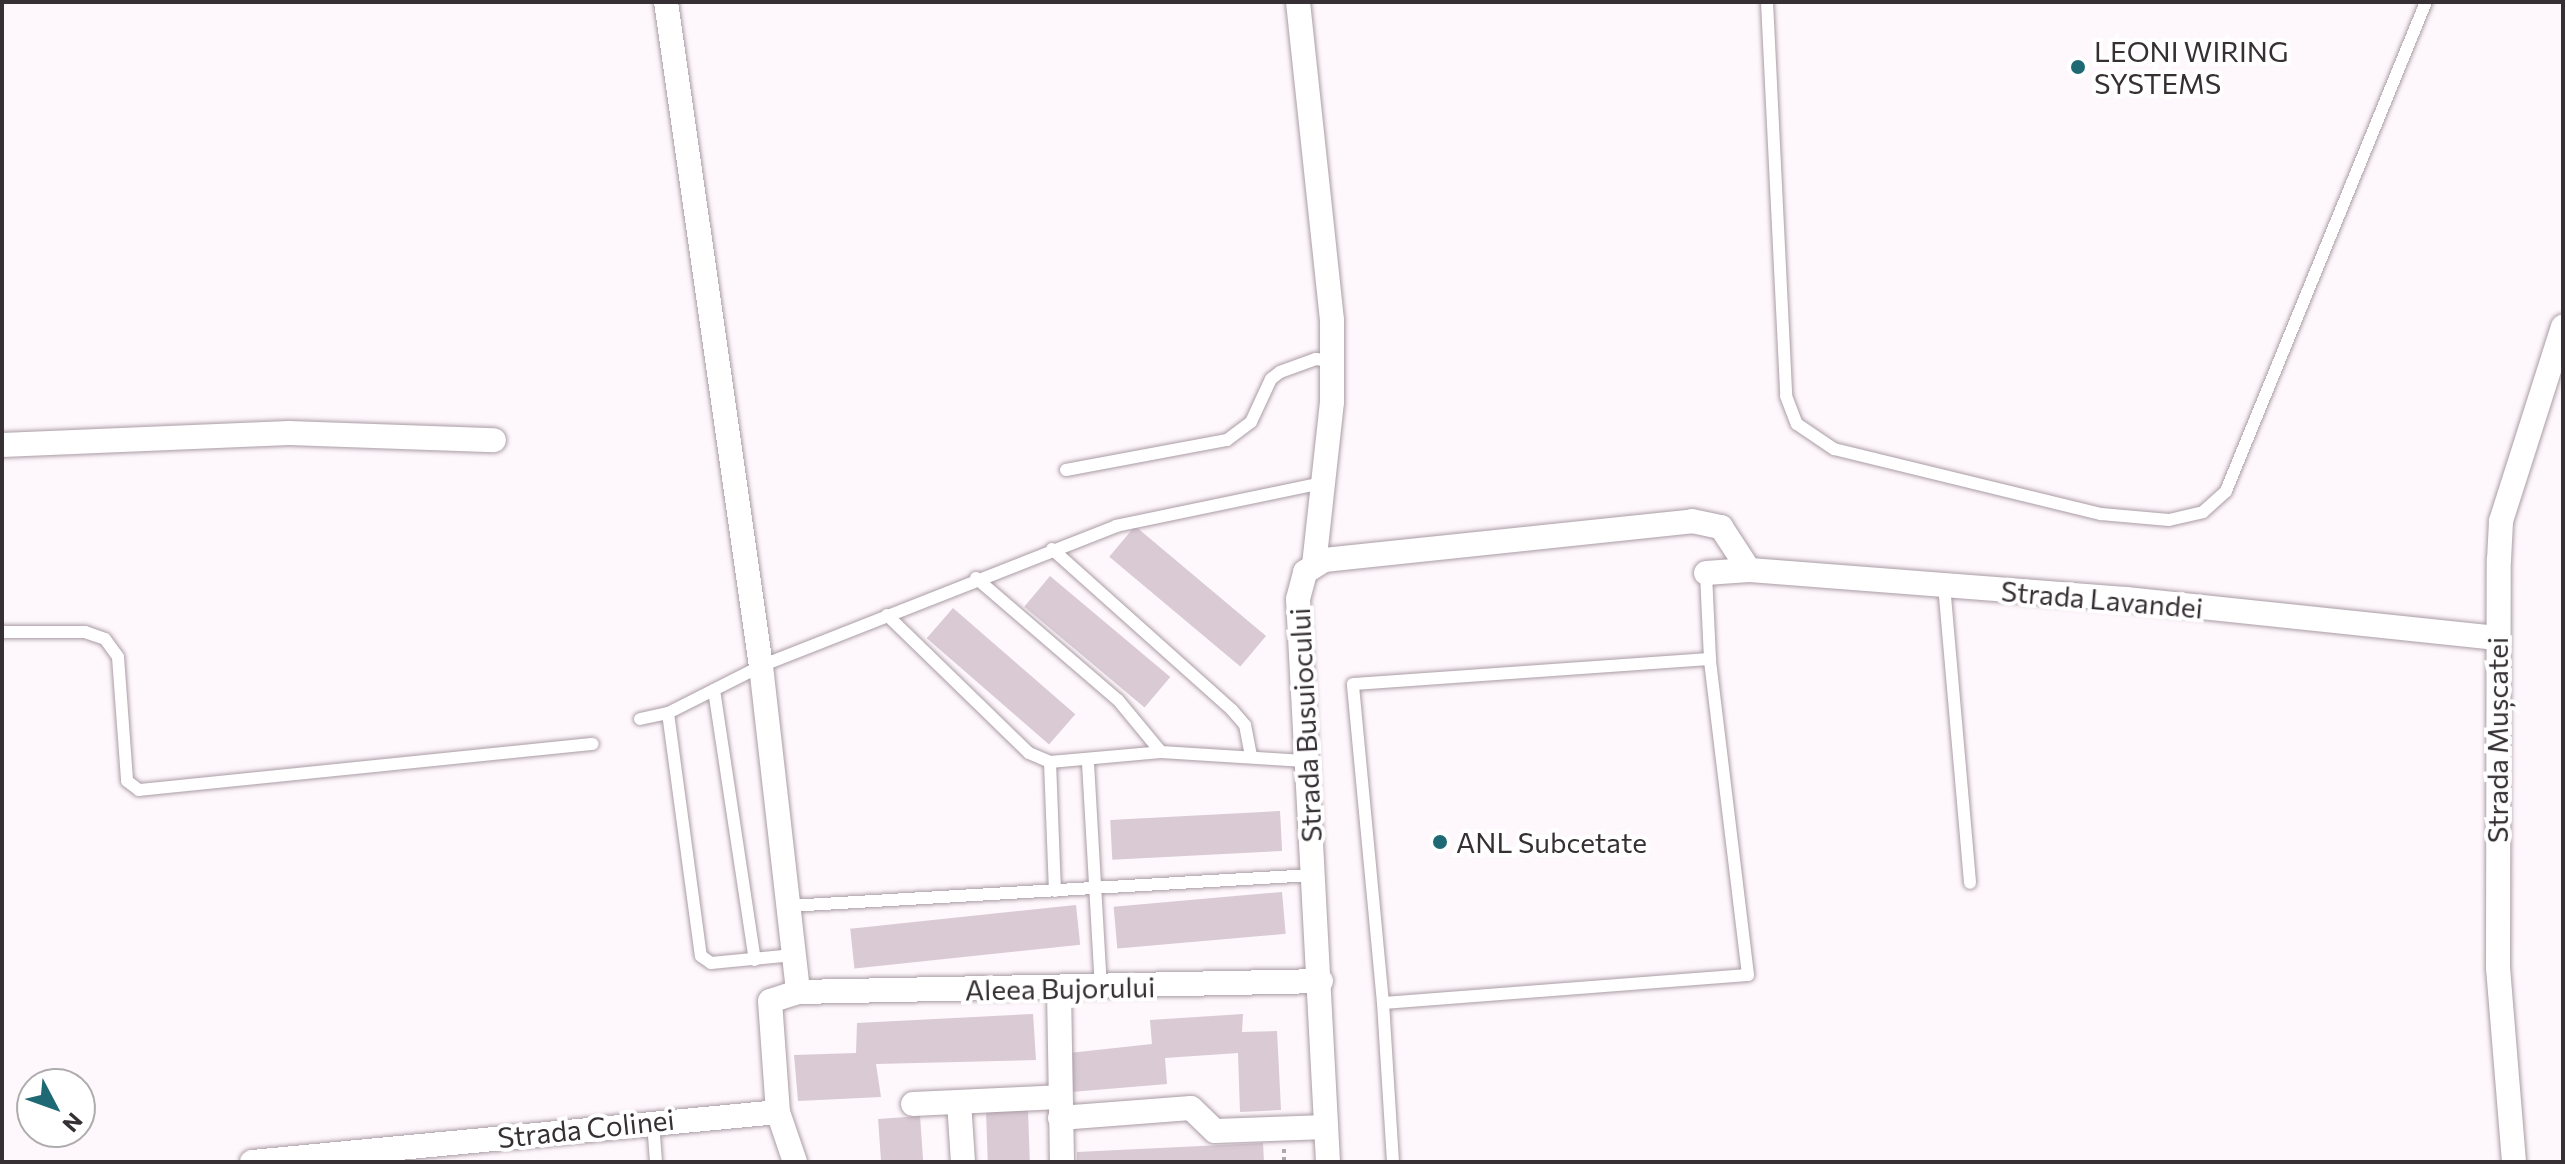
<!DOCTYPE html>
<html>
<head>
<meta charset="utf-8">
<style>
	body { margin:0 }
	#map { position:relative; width:2565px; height:1164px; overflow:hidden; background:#fef7fb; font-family:Commissioner,sans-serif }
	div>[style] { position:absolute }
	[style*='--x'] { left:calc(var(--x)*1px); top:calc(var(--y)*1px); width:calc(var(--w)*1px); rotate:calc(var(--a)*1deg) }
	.building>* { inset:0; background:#d9cad4; transform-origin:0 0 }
	.path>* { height:4px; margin-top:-2px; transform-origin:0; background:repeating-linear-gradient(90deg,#aea7ab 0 4px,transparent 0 8px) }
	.roads { filter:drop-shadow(0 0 2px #aa9ca5) drop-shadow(0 0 2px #aa9ca5) }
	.lane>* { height:12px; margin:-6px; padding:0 6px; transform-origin:6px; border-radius:6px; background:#fff }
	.street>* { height:24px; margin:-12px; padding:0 12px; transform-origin:12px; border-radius:12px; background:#fff }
	.dots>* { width:22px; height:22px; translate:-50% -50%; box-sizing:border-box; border:4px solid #fff; border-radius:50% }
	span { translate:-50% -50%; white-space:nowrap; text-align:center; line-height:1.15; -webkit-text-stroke:8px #fff; paint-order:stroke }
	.poi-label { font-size:28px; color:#363034 }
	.left { translate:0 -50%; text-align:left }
	.street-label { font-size:28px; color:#363034 }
	.frame { position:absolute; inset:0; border:4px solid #363034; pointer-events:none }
	.north { position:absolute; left:16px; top:1068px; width:80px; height:80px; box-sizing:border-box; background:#fff; border:2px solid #afacae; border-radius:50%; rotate:131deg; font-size:22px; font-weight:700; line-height:32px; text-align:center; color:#363034 }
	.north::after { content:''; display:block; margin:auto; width:28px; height:36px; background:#1f6974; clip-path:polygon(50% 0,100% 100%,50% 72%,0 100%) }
</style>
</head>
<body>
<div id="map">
	<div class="building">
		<i style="left:1135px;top:526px;width:171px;height:40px;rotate:40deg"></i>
		<i style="left:1050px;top:576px;width:157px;height:40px;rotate:40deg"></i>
		<i style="left:953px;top:608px;width:162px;height:40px;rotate:41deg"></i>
		<i style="left:1280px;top:811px;width:40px;height:170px;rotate:87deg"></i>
		<i style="left:1282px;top:892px;width:42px;height:169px;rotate:85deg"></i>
		<i style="left:1076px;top:905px;width:40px;height:227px;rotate:84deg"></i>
		<i style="clip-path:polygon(1033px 1014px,1036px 1060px,876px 1064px,881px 1097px,798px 1101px,794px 1055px,856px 1053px,857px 1023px)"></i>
		<i style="clip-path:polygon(1243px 1014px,1242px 1032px,1277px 1031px,1281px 1110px,1240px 1112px,1238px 1053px,1165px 1058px,1167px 1084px,1071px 1092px,1069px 1053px,1152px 1044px,1150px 1020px)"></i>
		<i style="left:1028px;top:1110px;width:52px;height:42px;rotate:88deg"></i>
		<i style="left:920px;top:1116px;width:46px;height:42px;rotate:86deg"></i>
		<i style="clip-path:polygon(1263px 1143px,1264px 1162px,1077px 1162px,1077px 1152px)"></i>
	</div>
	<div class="path">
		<i style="--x:1284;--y:1149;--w:13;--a:90"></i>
	</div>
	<div class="roads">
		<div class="lane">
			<i style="--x:1767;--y:2;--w:394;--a:87.2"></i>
			<i style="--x:1786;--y:396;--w:30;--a:69"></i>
			<i style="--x:1797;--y:424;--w:45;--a:34"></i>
			<i style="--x:1834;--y:449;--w:275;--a:13.7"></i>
			<i style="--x:2101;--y:514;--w:68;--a:5"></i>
			<i style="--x:2169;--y:520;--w:35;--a:-13"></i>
			<i style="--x:2203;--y:512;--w:31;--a:-42"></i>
			<i style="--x:2226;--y:491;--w:528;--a:-67.76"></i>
			<i style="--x:1066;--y:470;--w:164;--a:-10.6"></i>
			<i style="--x:1227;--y:440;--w:30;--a:-37"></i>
			<i style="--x:1251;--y:422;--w:47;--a:-65.1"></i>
			<i style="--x:1271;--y:379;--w:11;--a:-38"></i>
			<i style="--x:1280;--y:372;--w:38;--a:-20"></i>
			<i style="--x:1316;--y:359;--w:16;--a:7"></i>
			<i style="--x:1052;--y:549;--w:241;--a:41.8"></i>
			<i style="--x:1232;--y:710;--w:20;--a:49"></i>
			<i style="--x:1245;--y:725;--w:31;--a:79"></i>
			<i style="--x:976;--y:578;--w:187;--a:40.7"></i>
			<i style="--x:1118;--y:700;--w:67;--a:50.4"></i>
			<i style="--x:1944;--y:585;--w:299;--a:85"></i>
			<i style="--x:887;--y:615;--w:198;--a:44.2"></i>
			<i style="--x:1029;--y:753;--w:23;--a:23"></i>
			<i style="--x:1050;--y:762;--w:111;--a:-5.1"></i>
			<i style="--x:1161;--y:752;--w:144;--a:3.6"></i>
			<i style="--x:2;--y:632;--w:83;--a:0"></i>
			<i style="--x:85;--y:632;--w:21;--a:19"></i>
			<i style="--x:105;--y:639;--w:22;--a:54"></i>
			<i style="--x:118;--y:657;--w:124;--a:85.8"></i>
			<i style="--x:127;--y:781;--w:15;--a:37"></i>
			<i style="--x:139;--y:790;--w:456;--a:-5.8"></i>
			<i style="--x:714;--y:690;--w:273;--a:81.4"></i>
			<i style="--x:668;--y:713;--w:245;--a:82.3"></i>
			<i style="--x:701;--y:956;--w:12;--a:35"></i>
			<i style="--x:711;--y:963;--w:83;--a:-5.5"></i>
			<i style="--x:640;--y:719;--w:29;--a:-12"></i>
			<i style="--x:668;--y:713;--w:104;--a:-26.8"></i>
			<i style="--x:761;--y:666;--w:382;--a:-21.5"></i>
			<i style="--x:1116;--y:526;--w:209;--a:-11.8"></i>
			<i style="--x:1050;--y:762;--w:129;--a:87.8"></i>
			<i style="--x:1088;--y:763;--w:226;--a:86.7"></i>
			<i style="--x:789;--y:906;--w:525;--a:-3.39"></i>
			<i style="--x:1383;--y:1003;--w:320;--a:-95.4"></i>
			<i style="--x:1353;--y:684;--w:358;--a:-4"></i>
			<i style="--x:653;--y:1122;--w:40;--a:85.7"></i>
			<i style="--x:1393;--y:1162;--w:159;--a:-93.6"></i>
			<i style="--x:1383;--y:1003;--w:366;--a:-4.4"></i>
			<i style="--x:1748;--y:975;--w:318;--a:-96.9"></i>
			<i style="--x:1710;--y:659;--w:86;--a:-92.7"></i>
		</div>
		<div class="street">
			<i style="--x:666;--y:2;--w:671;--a:81.86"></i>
			<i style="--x:761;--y:666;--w:328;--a:83.5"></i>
			<i style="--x:798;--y:992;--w:29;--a:162"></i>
			<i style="--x:770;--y:1001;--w:111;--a:85.9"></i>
			<i style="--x:778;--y:1112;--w:53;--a:71.2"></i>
			<i style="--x:1298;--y:2;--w:320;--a:83.9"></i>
			<i style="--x:1332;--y:320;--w:82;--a:90"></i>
			<i style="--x:1332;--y:402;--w:163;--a:96.3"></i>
			<i style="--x:2;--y:445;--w:287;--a:-2.4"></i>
			<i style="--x:289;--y:433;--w:205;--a:2"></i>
			<i style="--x:1706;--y:573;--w:43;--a:-4"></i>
			<i style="--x:1749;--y:570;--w:378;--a:4.4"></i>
			<i style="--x:2126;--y:599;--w:373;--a:6"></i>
			<i style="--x:1059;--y:990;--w:172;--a:89"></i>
			<i style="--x:798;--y:992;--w:523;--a:-1.2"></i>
			<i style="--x:959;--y:1102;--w:60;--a:86.2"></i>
			<i style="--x:913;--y:1104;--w:146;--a:-2.7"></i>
			<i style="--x:1060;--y:1118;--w:131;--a:-4.4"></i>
			<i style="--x:1191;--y:1108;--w:33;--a:44"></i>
			<i style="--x:1215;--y:1131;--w:111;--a:-2.1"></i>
			<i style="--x:252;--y:1162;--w:528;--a:-5.43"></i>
			<i style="--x:1328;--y:1162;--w:564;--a:-93.05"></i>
			<i style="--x:1298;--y:599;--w:28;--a:-75"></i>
			<i style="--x:1305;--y:572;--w:22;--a:-32"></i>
			<i style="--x:1324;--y:560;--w:370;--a:-6"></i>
			<i style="--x:1692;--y:521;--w:30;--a:12"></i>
			<i style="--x:1721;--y:527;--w:51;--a:56.9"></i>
			<i style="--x:2514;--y:1162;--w:195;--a:-94.7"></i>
			<i style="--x:2498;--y:968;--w:408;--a:-89.9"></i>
			<i style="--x:2499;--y:560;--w:39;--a:-87"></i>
			<i style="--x:2501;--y:521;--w:204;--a:-72.3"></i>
		</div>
	</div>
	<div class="dots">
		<i style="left:2078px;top:67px;background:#1f6974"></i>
		<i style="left:1440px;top:842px;background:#1f6974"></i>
	</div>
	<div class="poi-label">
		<span class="left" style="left:2094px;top:67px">LEONI WIRING<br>SYSTEMS</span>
		<span class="left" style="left:1456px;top:842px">ANL Subcetate</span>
	</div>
	<div class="street-label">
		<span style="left:2102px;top:599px;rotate:5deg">Strada Lavandei</span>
		<span style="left:1305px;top:725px;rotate:-93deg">Strada Busuiocului</span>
		<span style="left:2497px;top:740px;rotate:-90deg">Strada Mușcatei</span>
		<span style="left:1060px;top:988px;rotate:-1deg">Aleea Bujorului</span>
		<span style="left:586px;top:1128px;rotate:-6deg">Strada Colinei</span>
	</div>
	<div class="frame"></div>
	<div class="north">N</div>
</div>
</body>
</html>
